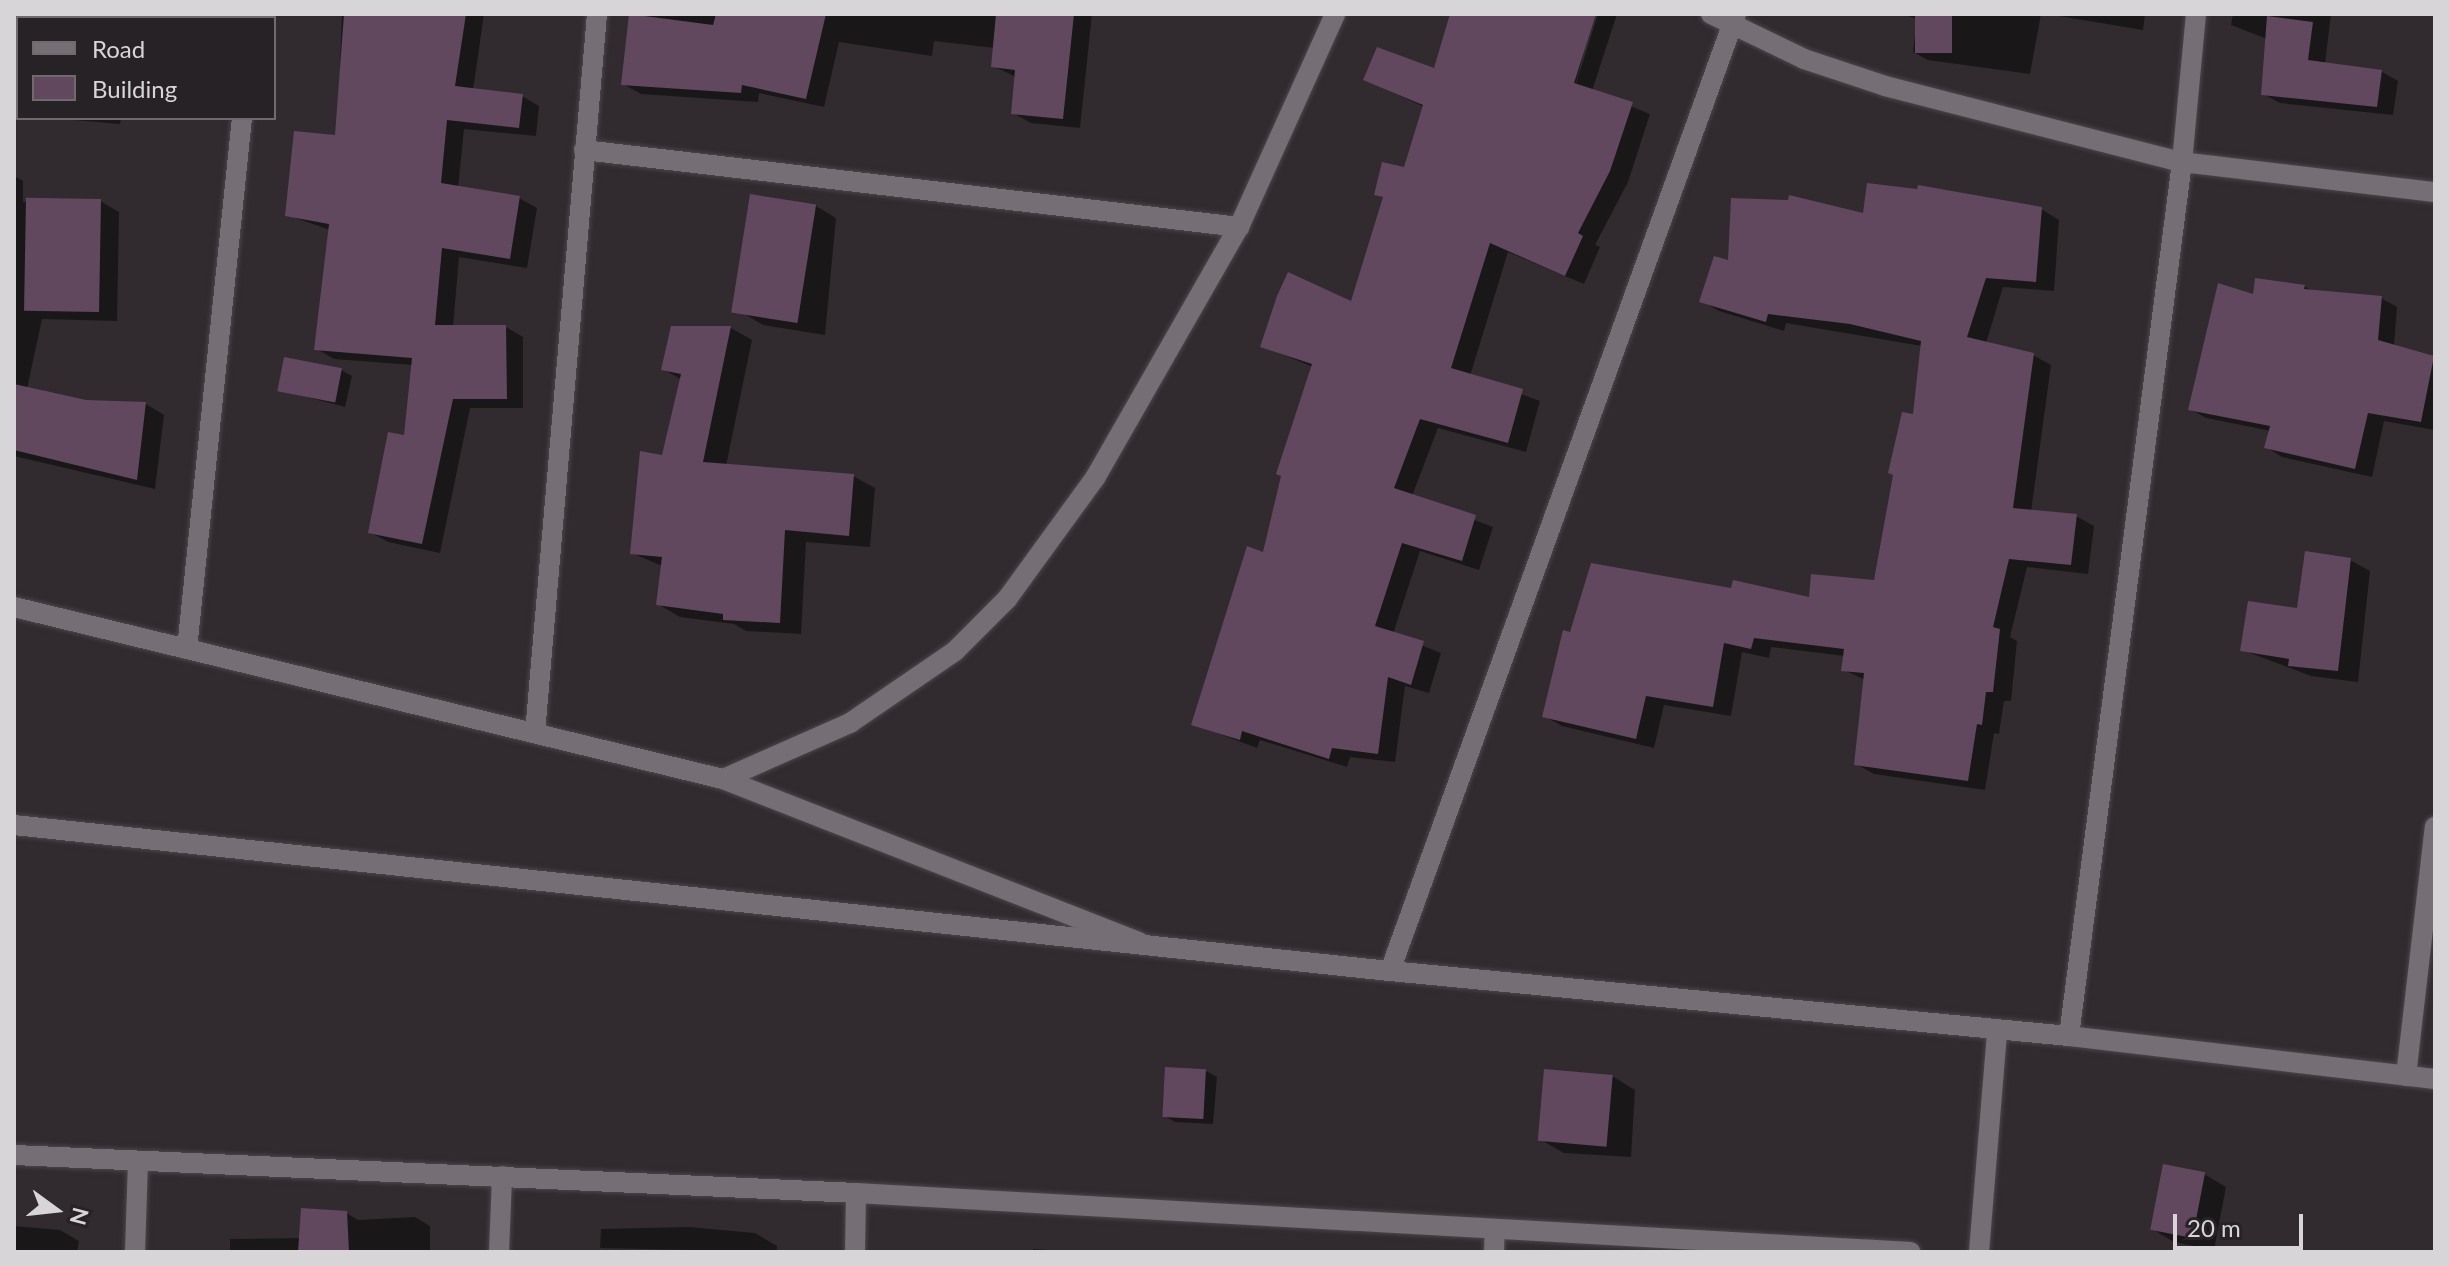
<!DOCTYPE html>
<html>
<head>
<meta charset="utf-8">
<style>
	body { margin:0 }
	#map { position:relative; width:2449px; height:1266px; overflow:hidden; background:#312b30; font-family:Lato,sans-serif }
	div>[style] { position:absolute }
	[style*='--x'] { left:calc(var(--x)*1px); top:calc(var(--y)*1px); width:calc(var(--w)*1px); rotate:calc(var(--a)*1deg) }
	.shadow>* { inset:0; background:#0007 }
	.building>* { inset:0; background:#61485e; transform-origin:0 0 }
	.roads { filter:drop-shadow(0 0 2px #4b464a) drop-shadow(0 0 2px #4b464a) }
	.street>* { height:20px; margin:-10px; padding:0 10px; transform-origin:10px; border-radius:10px; background:#756e74 }
	.secondary>* { height:20px; margin:-10px; padding:0 10px; transform-origin:10px; border-radius:10px; background:#756e74 }
	span { translate:-50% -50%; white-space:nowrap; text-align:center; line-height:1.15; -webkit-text-stroke:7px #272226; paint-order:stroke }
	.frame { position:absolute; inset:0; border:16px solid #d8d5d8; pointer-events:none }
	.legend { position:absolute; left:16px; top:16px; width:260px; height:104px; box-sizing:border-box; background:#272226; border:2px solid #6e6a6d; margin:0; padding:10px 14px; list-style:none; font-size:24px; color:#d8d5d8 }
	.legend li { display:flex; align-items:center; gap:16px; height:40px }
	.legend b { width:40px; border:2px solid #6e6a6d }
	.north { position:absolute; left:16px; top:1170px; width:80px; height:80px; -webkit-text-stroke:6px #272226; paint-order:stroke; rotate:105deg; font-size:22px; font-weight:700; line-height:32px; text-align:center; color:#d8d5d8 }
	.north::after { content:''; display:block; margin:auto; width:28px; height:36px; background:#d8d5d8; clip-path:polygon(50% 0,100% 100%,50% 72%,0 100%) }
	.scale { position:absolute; left:2173px; top:1214px; width:130px; height:36px; box-sizing:border-box; border:4px solid #d8d5d8; border-top:0; padding-left:10px; font-size:24px; line-height:28px; white-space:nowrap; color:#d8d5d8; -webkit-text-stroke:6px #272226; paint-order:stroke }
</style>
</head>
<body>
<div id="map">
	<div class="shadow">
		<i style="clip-path:polygon(14px 14px,77px 14px,18px 18px,18px 115px)"></i>
		<i style="clip-path:polygon(342px 14px,484px 14px,473px 90px,522px 96px,539px 106px,536px 136px,464px 129px,458px 188px,519px 198px,537px 208px,527px 268px,459px 257px,453px 327px,506px 327px,523px 337px,523px 408px,470px 408px,440px 553px,388px 542px,370px 532px,406px 437px,413px 365px,334px 359px,317px 349px,330px 230px,287px 215px,337px 137px,345px 71px,340px 68px)"></i>
		<i style="clip-path:polygon(631px 14px,1092px 14px,1080px 128px,1031px 123px,1013px 113px,1016px 77px,993px 66px,995px 48px,934px 41px,932px 56px,839px 42px,824px 107px,759px 93px,758px 102px,641px 94px,623px 84px)"></i>
		<i style="clip-path:polygon(1453px 14px,1594px 14px,1573px 93px,1598px 14px,1617px 14px,1592px 91px,1650px 114px,1628px 182px,1595px 245px,1600px 247px,1584px 284px,1508px 252px,1470px 376px,1540px 401px,1526px 452px,1438px 428px,1412px 496px,1493px 527px,1479px 570px,1420px 551px,1393px 634px,1441px 653px,1429px 693px,1405px 686px,1395px 762px,1350px 757px,1347px 767px,1260px 740px,1257px 748px,1193px 724px,1264px 554px,1313px 367px,1262px 346px,1352px 304px,1385px 199px,1377px 194px,1405px 170px,1424px 107px,1365px 79px,1435px 71px)"></i>
		<i style="clip-path:polygon(1902px 14px,2041px 14px,2030px 74px,1928px 60px,1913px 52px,1917px 19px)"></i>
		<i style="clip-path:polygon(2047px 14px,2145px 14px,2143px 30px)"></i>
		<i style="clip-path:polygon(2233px 14px,2331px 14px,2325px 64px,2382px 72px,2398px 81px,2393px 115px,2280px 103px,2263px 94px,2267px 39px,2231px 25px)"></i>
		<i style="clip-path:polygon(50px 118px,121px 118px,120px 124px)"></i>
		<i style="clip-path:polygon(14px 176px,23px 181px,23px 202px,100px 201px,119px 212px,117px 321px,42px 319px,27px 389px,86px 402px,146px 404px,164px 415px,155px 489px,14px 456px)"></i>
		<i style="clip-path:polygon(752px 196px,816px 206px,836px 218px,825px 335px,763px 325px,743px 313px)"></i>
		<i style="clip-path:polygon(2041px 209px,2059px 220px,2054px 291px,2003px 287px,1986px 343px,2033px 355px,2051px 365px,2031px 512px,2076px 516px,2094px 526px,2088px 574px,2027px 567px,2010px 637px,2017px 641px,2011px 701px,2004px 701px,1999px 734px,1994px 733px,1985px 790px,1874px 774px,1856px 764px,1865px 680px,1844px 670px,1845px 656px,1771px 647px,1769px 658px,1742px 652px,1731px 716px,1664px 705px,1654px 748px,1562px 726px,1544px 716px,1572px 635px,1733px 590px,1810px 599px,1876px 582px,1915px 416px,1922px 346px,1786px 323px,1784px 331px,1719px 311px,1702px 301px,1730px 263px,1865px 216px)"></i>
		<i style="clip-path:polygon(2304px 286px,2314px 292px,2381px 298px,2397px 307px,2394px 346px,2435px 359px,2435px 430px,2384px 421px,2372px 477px,2282px 457px,2266px 447px,2271px 431px,2206px 418px,2190px 409px,2254px 296px)"></i>
		<i style="clip-path:polygon(731px 328px,752px 340px,726px 466px,853px 476px,875px 488px,870px 547px,806px 542px,801px 634px,746px 631px,734px 624px,680px 617px,658px 604px,662px 566px,632px 553px,664px 458px,682px 380px,663px 369px)"></i>
		<i style="clip-path:polygon(341px 370px,352px 376px,345px 407px,280px 390px)"></i>
		<i style="clip-path:polygon(2350px 560px,2370px 571px,2358px 682px,2311px 676px,2242px 650px,2299px 610px)"></i>
		<i style="clip-path:polygon(1206px 1071px,1217px 1077px,1213px 1124px,1175px 1122px,1164px 1116px)"></i>
		<i style="clip-path:polygon(1612px 1076px,1635px 1090px,1631px 1157px,1564px 1153px,1541px 1140px)"></i>
		<i style="clip-path:polygon(2204px 1174px,2226px 1187px,2214px 1250px,2174px 1242px,2152px 1229px)"></i>
		<i style="clip-path:polygon(346px 1213px,358px 1220px,415px 1217px,430px 1226px,430px 1252px,230px 1252px,230px 1239px,301px 1238px)"></i>
		<i style="clip-path:polygon(14px 1226px,60px 1230px,79px 1241px,77px 1252px,14px 1252px)"></i>
		<i style="clip-path:polygon(689px 1227px,755px 1233px,777px 1246px,777px 1252px,600px 1248px,601px 1229px)"></i>
		<i style="clip-path:polygon(1033px 1249px,1065px 1251px,1067px 1252px,1033px 1252px)"></i>
	</div>
	<div class="building">
		<i style="clip-path:polygon(344px 14px,466px 14px,455px 86px,523px 94px,519px 128px,447px 120px,441px 183px,520px 196px,510px 259px,442px 248px,435px 325px,506px 325px,507px 399px,453px 399px,422px 544px,368px 533px,388px 432px,404px 435px,412px 358px,314px 350px,329px 224px,285px 216px,294px 131px,335px 135px)"></i>
		<i style="clip-path:polygon(629px 14px,713px 25px,716px 14px,826px 14px,806px 99px,742px 85px,741px 93px,621px 85px)"></i>
		<i style="clip-path:polygon(996px 14px,1074px 14px,1063px 119px,1011px 114px,1015px 70px,991px 67px)"></i>
		<i style="clip-path:polygon(1450px 14px,1596px 14px,1574px 83px,1633px 102px,1610px 171px,1578px 233px,1583px 236px,1565px 276px,1490px 243px,1451px 368px,1523px 389px,1508px 443px,1420px 419px,1394px 488px,1476px 515px,1462px 561px,1402px 543px,1375px 626px,1424px 641px,1411px 685px,1388px 677px,1378px 754px,1332px 748px,1329px 759px,1242px 731px,1240px 740px,1191px 725px,1247px 546px,1263px 552px,1281px 476px,1276px 474px,1312px 364px,1260px 347px,1277px 296px,1288px 272px,1351px 301px,1383px 197px,1374px 195px,1382px 162px,1404px 167px,1423px 105px,1363px 80px,1377px 47px,1434px 68px)"></i>
		<i style="left:1915px;top:14px;width:37px;height:39px"></i>
		<i style="clip-path:polygon(2267px 16px,2313px 22px,2308px 60px,2382px 70px,2377px 107px,2261px 95px)"></i>
		<i style="clip-path:polygon(1867px 183px,1917px 189px,1918px 185px,2042px 207px,2036px 282px,1986px 278px,1967px 337px,2034px 353px,2013px 508px,2077px 514px,2071px 565px,2009px 559px,1993px 627px,2000px 629px,1993px 692px,1986px 692px,1982px 725px,1977px 724px,1968px 781px,1854px 765px,1864px 673px,1841px 671px,1844px 649px,1754px 638px,1751px 649px,1724px 643px,1713px 707px,1646px 696px,1636px 739px,1542px 717px,1563px 630px,1570px 632px,1591px 563px,1731px 588px,1733px 580px,1809px 597px,1811px 574px,1874px 580px,1893px 475px,1888px 473px,1902px 412px,1913px 414px,1921px 341px,1850px 324px,1768px 314px,1766px 322px,1699px 302px,1714px 256px,1728px 260px,1731px 198px,1788px 200px,1789px 195px,1863px 213px)"></i>
		<i style="left:750px;top:194px;width:67px;height:120px;rotate:9deg"></i>
		<i style="left:101px;top:199px;width:113px;height:75px;rotate:91deg"></i>
		<i style="clip-path:polygon(2255px 278px,2305px 285px,2304px 289px,2382px 296px,2378px 340px,2434px 356px,2421px 422px,2368px 413px,2355px 469px,2264px 448px,2270px 426px,2188px 410px,2218px 283px,2253px 294px)"></i>
		<i style="clip-path:polygon(671px 326px,731px 326px,703px 462px,854px 474px,849px 536px,785px 530px,780px 623px,723px 620px,723px 614px,656px 605px,662px 557px,630px 554px,640px 451px,662px 455px,681px 374px,661px 370px)"></i>
		<i style="left:284px;top:357px;width:59px;height:35px;rotate:11deg"></i>
		<i style="clip-path:polygon(14px 384px,86px 400px,146px 402px,137px 480px,14px 450px)"></i>
		<i style="clip-path:polygon(2305px 551px,2351px 558px,2338px 671px,2288px 666px,2289px 659px,2240px 651px,2248px 601px,2297px 608px)"></i>
		<i style="left:1165px;top:1067px;width:41px;height:50px;rotate:3deg"></i>
		<i style="left:1544px;top:1069px;width:69px;height:72px;rotate:5deg"></i>
		<i style="left:2163px;top:1164px;width:43px;height:67px;rotate:11deg"></i>
		<i style="clip-path:polygon(301px 1208px,347px 1211px,349px 1252px,298px 1252px)"></i>
	</div>
	<div class="roads">
		<div class="street">
			<i style="--x:1711;--y:14;--w:103;--a:25.8"></i>
			<i style="--x:1804;--y:59;--w:85;--a:18.4"></i>
			<i style="--x:1885;--y:86;--w:307;--a:14.4"></i>
			<i style="--x:2182;--y:162;--w:255;--a:6.8"></i>
			<i style="--x:253;--y:18;--w:4;--a:-90"></i>
			<i style="--x:584;--y:150;--w:660;--a:6.7"></i>
			<i style="--x:14;--y:607;--w:730;--a:13.64"></i>
			<i style="--x:723;--y:779;--w:447;--a:21.4"></i>
			<i style="--x:187;--y:649;--w:534;--a:-84.09"></i>
			<i style="--x:535;--y:733;--w:722;--a:-85.07"></i>
			<i style="--x:723;--y:779;--w:139;--a:-23.8"></i>
			<i style="--x:850;--y:723;--w:127;--a:-34.4"></i>
			<i style="--x:955;--y:651;--w:74;--a:-45"></i>
			<i style="--x:1007;--y:599;--w:150;--a:-54"></i>
			<i style="--x:1095;--y:478;--w:289;--a:-60.2"></i>
			<i style="--x:1239;--y:227;--w:234;--a:-65.7"></i>
			<i style="--x:1390;--y:971;--w:1018;--a:-70.12"></i>
			<i style="--x:2069;--y:1036;--w:881;--a:-82.63"></i>
			<i style="--x:2182;--y:162;--w:149;--a:-84.6"></i>
			<i style="--x:2406;--y:1076;--w:251;--a:-83.4"></i>
			<i style="--x:14;--y:1155;--w:843;--a:2.58"></i>
			<i style="--x:856;--y:1193;--w:1056;--a:3.2"></i>
			<i style="--x:135;--y:1252;--w:91;--a:-88.1"></i>
			<i style="--x:499;--y:1252;--w:76;--a:-87.7"></i>
			<i style="--x:855;--y:1252;--w:59;--a:-89"></i>
			<i style="--x:1494;--y:1252;--w:23;--a:-88"></i>
		</div>
		<div class="secondary">
			<i style="--x:14;--y:825;--w:1384;--a:6.06"></i>
			<i style="--x:1390;--y:971;--w:682;--a:5.47"></i>
			<i style="--x:2069;--y:1036;--w:369;--a:6.7"></i>
			<i style="--x:1979;--y:1252;--w:222;--a:-85.3"></i>
		</div>
	</div>
	<div class="frame"></div>
	<ul class="legend">
	<li><b style="height:10px;background:#756e74"></b>Road</li>
	<li><b style="height:22px;background:#61485e"></b>Building</li>
	</ul>
	<div class="north">N</div>
	<div class="scale">20 m</div>
</div>
</body>
</html>
